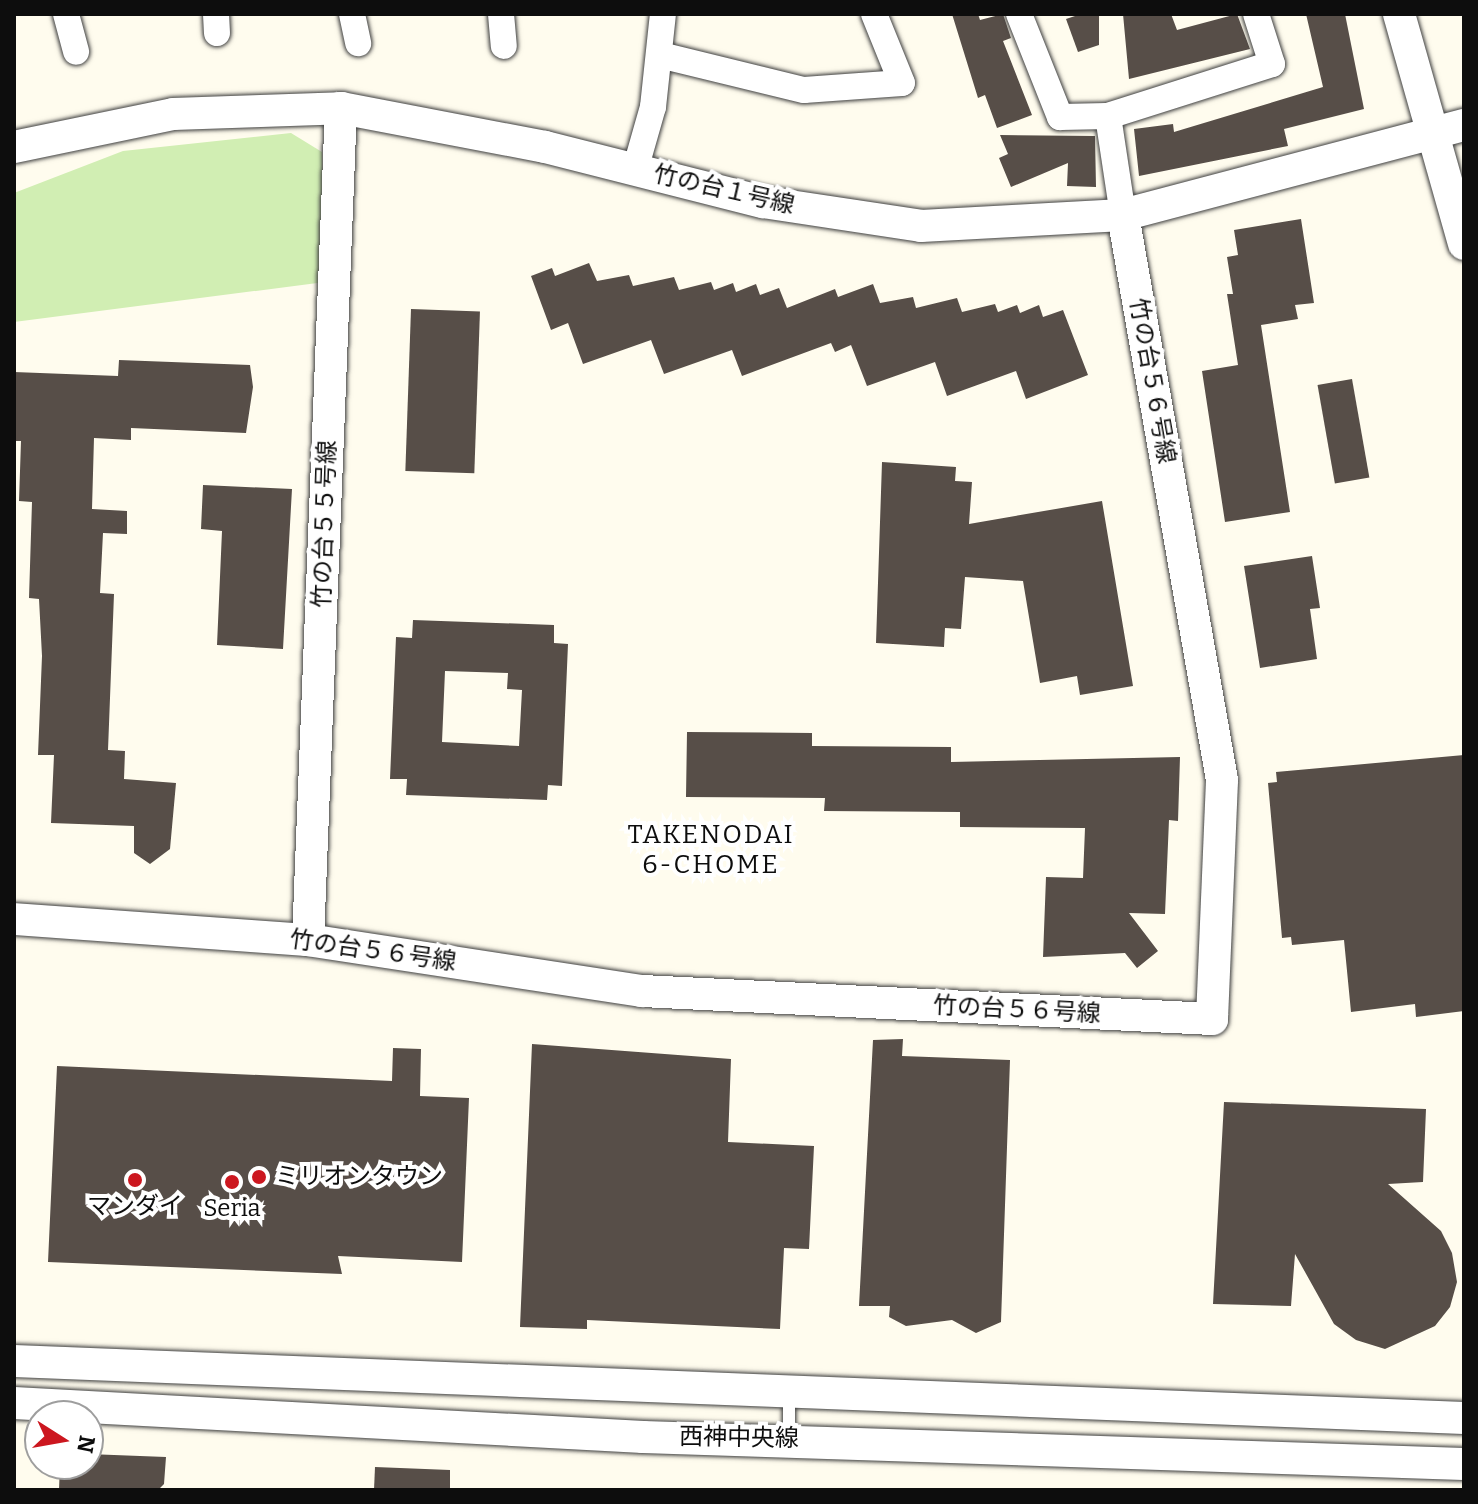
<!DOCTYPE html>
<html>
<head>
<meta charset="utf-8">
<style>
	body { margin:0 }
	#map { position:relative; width:1478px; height:1504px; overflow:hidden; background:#fffcee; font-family:Bitter,"Noto Sans JP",serif }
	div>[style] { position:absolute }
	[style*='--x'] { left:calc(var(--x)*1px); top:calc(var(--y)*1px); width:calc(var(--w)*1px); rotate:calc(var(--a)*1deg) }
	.green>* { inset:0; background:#d1eeb3 }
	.building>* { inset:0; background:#574e48; transform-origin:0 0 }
	.roads { filter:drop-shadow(0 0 2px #404040) drop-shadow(0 0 2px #404040) }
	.service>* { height:12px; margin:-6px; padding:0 6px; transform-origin:6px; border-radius:6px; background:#fff }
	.minor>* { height:26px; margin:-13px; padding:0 13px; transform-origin:13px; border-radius:13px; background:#fff }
	.tertiary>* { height:32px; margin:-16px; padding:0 16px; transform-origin:16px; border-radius:16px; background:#fff }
	.dots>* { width:22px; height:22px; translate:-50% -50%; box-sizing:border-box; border:4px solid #fff; border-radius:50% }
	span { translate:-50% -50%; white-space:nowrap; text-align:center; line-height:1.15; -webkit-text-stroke:8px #fff; paint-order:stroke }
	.street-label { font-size:24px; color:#0d0d0d }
	.poi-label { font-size:24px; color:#0d0d0d }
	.left { translate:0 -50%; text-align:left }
	.neighbourhood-label { font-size:26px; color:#0d0d0d; letter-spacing:2px }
	.frame { position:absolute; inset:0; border:16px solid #0d0d0d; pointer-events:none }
	.north { position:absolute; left:24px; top:1400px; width:80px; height:80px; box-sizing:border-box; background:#fff; border:2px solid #9e9e9e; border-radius:50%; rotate:101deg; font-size:22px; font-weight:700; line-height:32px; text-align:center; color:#0d0d0d }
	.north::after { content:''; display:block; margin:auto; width:28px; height:36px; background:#cc171f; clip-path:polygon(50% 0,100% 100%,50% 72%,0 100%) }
</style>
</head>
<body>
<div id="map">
	<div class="green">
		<i style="clip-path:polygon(291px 133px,322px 152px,325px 282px,14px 322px,14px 193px,123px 151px)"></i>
	</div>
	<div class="building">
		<i style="clip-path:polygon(952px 14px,978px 14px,980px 20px,1003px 14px,1011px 38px,1003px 41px,1032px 115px,997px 128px,985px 95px,978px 98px)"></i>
		<i style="clip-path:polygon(1081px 14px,1099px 14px,1099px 45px,1078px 52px,1066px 19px)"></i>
		<i style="clip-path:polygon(1123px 14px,1171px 14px,1177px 30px,1237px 14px,1250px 49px,1129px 79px)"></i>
		<i style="clip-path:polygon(1306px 14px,1345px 14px,1364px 109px,1284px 129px,1288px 146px,1139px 176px,1134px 129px,1173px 124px,1174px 132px,1323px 87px)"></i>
		<i style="clip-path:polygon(1000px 135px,1095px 136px,1096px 187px,1067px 186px,1068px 163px,1011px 187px,999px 158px,1008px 154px)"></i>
		<i style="clip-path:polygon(1301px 219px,1314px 303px,1295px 305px,1298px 319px,1261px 325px,1290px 512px,1225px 522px,1202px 371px,1238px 365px,1227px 294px,1233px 294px,1227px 257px,1238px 255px,1234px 230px)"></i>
		<i style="clip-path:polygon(589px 263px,597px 281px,629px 275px,633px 286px,674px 277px,679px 290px,711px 282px,714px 290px,733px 283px,736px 292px,756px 284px,760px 295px,779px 288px,787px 308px,835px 289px,838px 297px,873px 284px,880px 303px,913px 297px,916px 308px,957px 298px,962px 312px,995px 304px,998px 312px,1017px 305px,1020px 313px,1039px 305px,1043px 317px,1063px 310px,1088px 375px,1026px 399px,1016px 371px,947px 396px,935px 362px,867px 386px,851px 345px,835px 352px,831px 343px,742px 376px,732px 350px,664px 374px,651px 340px,583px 364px,568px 323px,551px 330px,531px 276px,552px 268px,555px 276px)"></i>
		<i style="left:411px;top:309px;width:69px;height:162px;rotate:2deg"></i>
		<i style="clip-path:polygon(119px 360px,250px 365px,253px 387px,246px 433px,131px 428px,131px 440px,94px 438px,92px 509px,127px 511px,127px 534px,103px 533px,100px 593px,114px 594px,108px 750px,125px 751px,124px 779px,176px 783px,170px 849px,150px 864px,134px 853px,134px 826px,51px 823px,54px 755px,38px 755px,42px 656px,39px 599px,29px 598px,32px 502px,19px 501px,21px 441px,14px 441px,14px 372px,118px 376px)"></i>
		<i style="left:1352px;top:379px;width:100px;height:35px;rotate:80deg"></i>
		<i style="clip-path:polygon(882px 462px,956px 467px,955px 481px,972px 482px,969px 524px,1102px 501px,1133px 686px,1080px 695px,1077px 676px,1040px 683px,1023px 581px,965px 577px,961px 629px,945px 628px,944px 647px,876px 643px)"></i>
		<i style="clip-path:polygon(203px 485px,292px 489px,283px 649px,217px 645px,222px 531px,201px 529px)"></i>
		<i style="clip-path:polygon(1312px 556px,1320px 608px,1310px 609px,1317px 659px,1260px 668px,1244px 566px)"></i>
		<i style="clip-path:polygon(evenodd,413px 620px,554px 625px,554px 643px,568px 644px,562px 786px,548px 785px,547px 800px,406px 795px,407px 779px,390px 779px,396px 637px,412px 638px,413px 620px,445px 671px,508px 673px,507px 689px,522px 690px,519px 746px,442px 742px,445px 671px)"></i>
		<i style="clip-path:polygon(687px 732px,812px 733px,812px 746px,951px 747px,951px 762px,1180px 757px,1178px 821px,1169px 820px,1165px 914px,1129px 913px,1158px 951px,1137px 968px,1125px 953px,1043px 957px,1046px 877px,1083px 878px,1085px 828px,960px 827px,960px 812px,824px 811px,825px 798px,686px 797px)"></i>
		<i style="clip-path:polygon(1464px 755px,1464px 1011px,1416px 1017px,1415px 1004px,1351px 1012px,1344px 940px,1292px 945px,1291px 937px,1282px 938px,1268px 783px,1277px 782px,1276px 772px)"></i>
		<i style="clip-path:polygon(903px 1039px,902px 1056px,1010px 1060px,1001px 1322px,976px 1333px,952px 1320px,906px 1326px,889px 1317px,890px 1306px,859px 1306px,873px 1040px)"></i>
		<i style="clip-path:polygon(532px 1044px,731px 1059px,728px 1142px,814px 1146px,809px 1249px,784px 1248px,780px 1329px,587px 1320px,587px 1329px,520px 1327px)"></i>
		<i style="clip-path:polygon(393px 1048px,421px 1049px,420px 1096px,469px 1098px,462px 1262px,338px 1256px,342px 1274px,48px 1262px,57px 1066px,392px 1081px)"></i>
		<i style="clip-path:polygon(1224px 1102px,1426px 1109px,1423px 1182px,1388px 1184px,1441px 1231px,1452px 1253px,1457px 1282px,1450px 1307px,1435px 1326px,1385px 1349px,1356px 1340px,1334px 1324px,1295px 1254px,1291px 1306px,1213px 1304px)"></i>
		<i style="clip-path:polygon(88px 1454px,166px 1457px,164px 1484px,158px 1490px,59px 1490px,60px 1464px,88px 1464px)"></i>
		<i style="clip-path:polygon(375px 1467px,450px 1470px,450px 1490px,374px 1490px)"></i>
	</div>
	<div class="roads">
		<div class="service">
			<i style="--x:789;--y:1396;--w:43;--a:90"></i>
		</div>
		<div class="minor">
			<i style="--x:66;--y:14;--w:39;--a:75"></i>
			<i style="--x:216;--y:14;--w:19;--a:87"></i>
			<i style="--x:352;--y:14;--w:30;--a:78"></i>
			<i style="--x:501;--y:14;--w:32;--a:85"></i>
			<i style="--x:1019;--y:14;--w:111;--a:68.3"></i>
			<i style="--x:1060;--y:117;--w:48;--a:-1.2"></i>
			<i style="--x:1108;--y:116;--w:172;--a:-17.6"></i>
			<i style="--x:1272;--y:64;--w:52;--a:-107.7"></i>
			<i style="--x:660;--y:55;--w:148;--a:13.7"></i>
			<i style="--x:804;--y:90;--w:98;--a:-4.1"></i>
			<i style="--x:902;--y:83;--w:74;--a:-112.1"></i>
			<i style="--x:1108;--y:116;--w:100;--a:81.4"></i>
			<i style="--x:635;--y:170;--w:66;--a:-74.1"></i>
			<i style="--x:653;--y:107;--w:94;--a:-83.9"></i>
		</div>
		<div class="tertiary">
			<i style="--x:1399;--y:14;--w:239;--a:74.2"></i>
			<i style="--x:14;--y:147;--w:162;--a:-11.7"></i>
			<i style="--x:173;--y:114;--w:168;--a:-2"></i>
			<i style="--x:341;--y:108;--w:208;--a:10.8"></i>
			<i style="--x:545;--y:147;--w:225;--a:14.2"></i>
			<i style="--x:763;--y:202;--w:160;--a:8.6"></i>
			<i style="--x:921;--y:226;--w:202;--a:-3.1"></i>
			<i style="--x:1123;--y:215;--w:353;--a:-14.8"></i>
			<i style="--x:14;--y:919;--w:295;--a:4.1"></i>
			<i style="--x:308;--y:940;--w:338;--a:8.7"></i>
			<i style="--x:642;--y:991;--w:571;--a:2.81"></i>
			<i style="--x:1212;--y:1019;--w:239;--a:-87.6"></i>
			<i style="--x:1222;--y:780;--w:574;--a:-99.94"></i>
			<i style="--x:308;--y:940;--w:833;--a:-87.73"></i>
			<i style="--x:14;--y:1361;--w:1451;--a:2.25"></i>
			<i style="--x:14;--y:1403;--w:630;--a:3.09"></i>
			<i style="--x:643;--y:1437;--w:821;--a:1.88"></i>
		</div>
	</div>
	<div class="dots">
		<i style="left:259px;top:1177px;background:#cc171f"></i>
		<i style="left:135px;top:1180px;background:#cc171f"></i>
		<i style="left:232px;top:1182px;background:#cc171f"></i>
	</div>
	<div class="street-label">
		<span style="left:724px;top:190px;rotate:13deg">竹の台１号線</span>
		<span style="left:1152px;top:381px;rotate:80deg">竹の台５６号線</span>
		<span style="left:325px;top:524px;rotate:-88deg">竹の台５５号線</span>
		<span style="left:373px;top:951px;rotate:8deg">竹の台５６号線</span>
		<span style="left:1017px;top:1010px;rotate:3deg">竹の台５６号線</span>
		<span style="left:739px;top:1438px;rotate:1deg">西神中央線</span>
	</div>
	<div class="poi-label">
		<span class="left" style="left:275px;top:1177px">ミリオンタウン</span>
		<span style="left:135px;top:1207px">マンダイ</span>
		<span style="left:232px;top:1209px">Seria</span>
	</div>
	<div class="neighbourhood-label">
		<span style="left:711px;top:850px">TAKENODAI<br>6-CHOME</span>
	</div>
	<div class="frame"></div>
	<div class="north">N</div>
</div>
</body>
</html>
